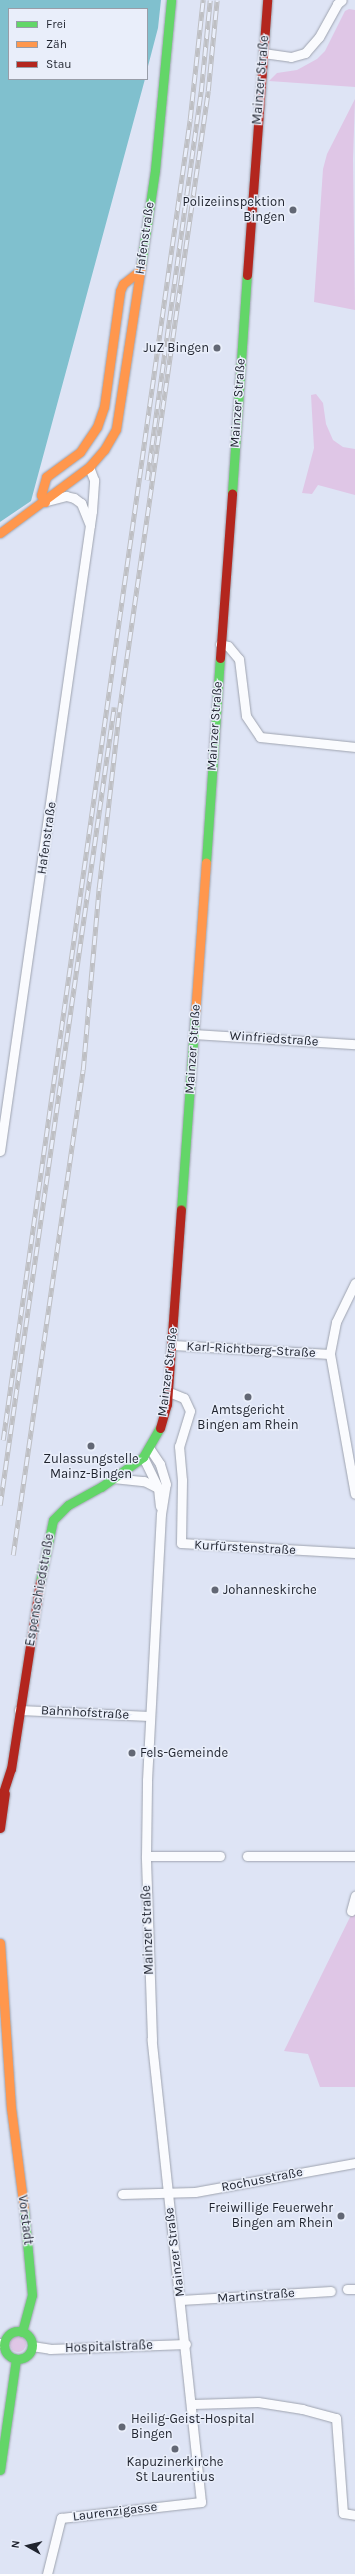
<!DOCTYPE html>
<html>
<head>
<meta charset="utf-8">
<style>
	body { margin:0 }
	#map { position:relative; width:355px; height:2574px; overflow:hidden; background:#dee4f5; font-family:Karla,sans-serif }
	div>[style] { position:absolute }
	[style*='--x'] { left:calc(var(--x)*1px); top:calc(var(--y)*1px); width:calc(var(--w)*1px); rotate:calc(var(--a)*1deg) }
	.green>* { inset:0; background:#dfc6e6 }
	.round { border-radius:50% }
	.water>* { inset:0; background:#80c0ce }
	.roads { filter:drop-shadow(0 0 1px #9ea3af) drop-shadow(0 0 1px #9ea3af) }
	.street>* { height:9px; margin:-4.5px; padding:0 4.5px; transform-origin:4.5px; border-radius:4.5px; background:#fafbfe }
	.fast>* { height:9px; margin:-4.5px; padding:0 4.5px; transform-origin:4.5px; border-radius:4.5px; background:#63d668 }
	.fast>.ring { margin:-4.5px; padding:0; box-sizing:content-box; background:none; border:9px solid #63d668; border-radius:50% }
	.slow>* { height:9px; margin:-4.5px; padding:0 4.5px; transform-origin:4.5px; border-radius:4.5px; background:#ff974d }
	.jam>* { height:9px; margin:-4.5px; padding:0 4.5px; transform-origin:4.5px; border-radius:4.5px; background:#b3261e }
	.rail>* { height:4.5px; margin-top:-2.25px; transform-origin:0; background:repeating-linear-gradient(90deg,#e9eefa 0 9px,#bebfc3 0 18px); box-sizing:border-box; border-block:1px solid #bebfc3 }
	.dots>* { width:11px; height:11px; translate:-50% -50%; box-sizing:border-box; border:2px solid #e9eefa; border-radius:50% }
	span { translate:-50% -50%; white-space:nowrap; text-align:center; line-height:1.15; -webkit-text-stroke:3px #e9eefa; paint-order:stroke }
	.street-label { font-size:13px; color:#1f232e }
	.poi-label { font-size:13px; color:#1f232e }
	.right { translate:-100% -50%; text-align:right }
	.left { translate:0 -50%; text-align:left }
	.legend { position:absolute; left:8px; top:8px; width:140px; height:72px; box-sizing:border-box; background:#e9eefa; border:1px solid #989da8; margin:0; padding:5px 7px; list-style:none; font-size:12px; color:#1f232e }
	.legend li { display:flex; align-items:center; gap:8px; height:20px }
	.legend b { width:20px; border:1px solid #989da8 }
	.north { position:absolute; left:8px; top:2526px; width:40px; height:40px; -webkit-text-stroke:3px #e9eefa; paint-order:stroke; rotate:278deg; font-size:11px; font-weight:700; line-height:16px; text-align:center; color:#1f232e }
	.north::after { content:''; display:block; margin:auto; width:14px; height:18px; background:#1f232e; clip-path:polygon(50% 0,100% 100%,50% 72%,0 100%) }
</style>
</head>
<body>
<div id="map">
	<div class="green">
		<i style="clip-path:polygon(349px 9px,355px 10px,355px 87px,269px 81px,277px 73px,297px 70px,317px 59px,325px 51px,345px 11px)"></i>
		<i style="clip-path:polygon(355px 99px,353px 159px,355px 310px,314px 302px,323px 169px,327px 154px)"></i>
		<i style="clip-path:polygon(316px 394px,323px 403px,326px 424px,333px 440px,343px 447px,355px 449px,355px 495px,318px 485px,312px 494px,302px 493px,314px 448px,311px 395px)"></i>
		<i style="clip-path:polygon(355px 1907px,355px 2087px,320px 2087px,308px 2054px,284px 2051px)"></i>
		<i class="round" style="left:10px;top:2336px;width:16px;height:16px"></i>
	</div>
	<div class="water">
		<i style="clip-path:polygon(0 0,161px 0,158px 28px,147px 70px,147px 9px,9px 9px,9px 79px,145px 79px,31px 501px,0 522px)"></i>
	</div>
	<div class="roads">
		<div class="street">
			<i style="--x:263;--y:53;--w:28;--a:8"></i>
			<i style="--x:291;--y:57;--w:15;--a:-16"></i>
			<i style="--x:305;--y:53;--w:21;--a:-49"></i>
			<i style="--x:319;--y:37;--w:38;--a:-61"></i>
			<i style="--x:337;--y:4;--w:6;--a:-39"></i>
			<i style="--x:47;--y:501;--w:20;--a:-15"></i>
			<i style="--x:66;--y:496;--w:8;--a:14"></i>
			<i style="--x:74;--y:498;--w:9;--a:36"></i>
			<i style="--x:81;--y:503;--w:24;--a:68"></i>
			<i style="--x:220;--y:644;--w:8;--a:14"></i>
			<i style="--x:228;--y:646;--w:17;--a:50"></i>
			<i style="--x:239;--y:659;--w:57;--a:83"></i>
			<i style="--x:246;--y:716;--w:25;--a:56"></i>
			<i style="--x:260;--y:737;--w:96;--a:6"></i>
			<i style="--x:194;--y:1034;--w:161;--a:3.6"></i>
			<i style="--x:0;--y:1151;--w:647;--a:-81.82"></i>
			<i style="--x:92;--y:511;--w:31;--a:-86"></i>
			<i style="--x:94;--y:480;--w:14;--a:-111"></i>
			<i style="--x:355;--y:1283;--w:43;--a:116"></i>
			<i style="--x:336;--y:1322;--w:33;--a:101"></i>
			<i style="--x:330;--y:1354;--w:142;--a:79.9"></i>
			<i style="--x:173;--y:1345;--w:157;--a:3.3"></i>
			<i style="--x:169;--y:1392;--w:16;--a:22"></i>
			<i style="--x:184;--y:1398;--w:14;--a:65"></i>
			<i style="--x:190;--y:1411;--w:37;--a:107"></i>
			<i style="--x:179;--y:1446;--w:34;--a:85"></i>
			<i style="--x:182;--y:1480;--w:63;--a:90.9"></i>
			<i style="--x:181;--y:1543;--w:174;--a:3.3"></i>
			<i style="--x:143;--y:1457;--w:34;--a:64"></i>
			<i style="--x:158;--y:1488;--w:18;--a:84"></i>
			<i style="--x:113;--y:1478;--w:31;--a:6"></i>
			<i style="--x:144;--y:1481;--w:16;--a:27"></i>
			<i style="--x:19;--y:1710;--w:131;--a:2.6"></i>
			<i style="--x:146;--y:1856;--w:74;--a:0"></i>
			<i style="--x:247;--y:1856;--w:108;--a:0"></i>
			<i style="--x:351;--y:1911;--w:16;--a:-75"></i>
			<i style="--x:122;--y:2194;--w:73;--a:-1.6"></i>
			<i style="--x:195;--y:2192;--w:163;--a:-10.3"></i>
			<i style="--x:347;--y:2289;--w:8;--a:0"></i>
			<i style="--x:181;--y:2300;--w:150;--a:-3.4"></i>
			<i style="--x:0;--y:2343;--w:4;--a:0"></i>
			<i style="--x:32;--y:2346;--w:18;--a:9"></i>
			<i style="--x:50;--y:2349;--w:136;--a:-2.1"></i>
			<i style="--x:193;--y:2404;--w:65;--a:-1.8"></i>
			<i style="--x:258;--y:2402;--w:45;--a:9"></i>
			<i style="--x:302;--y:2409;--w:35;--a:15"></i>
			<i style="--x:336;--y:2418;--w:95;--a:85.8"></i>
			<i style="--x:343;--y:2513;--w:12;--a:9"></i>
			<i style="--x:47;--y:2574;--w:58;--a:-76"></i>
			<i style="--x:61;--y:2518;--w:141;--a:-6.5"></i>
			<i style="--x:201;--y:2502;--w:465;--a:-96.1"></i>
			<i style="--x:152;--y:2040;--w:184;--a:-91.9"></i>
			<i style="--x:146;--y:1856;--w:76;--a:-89.2"></i>
			<i style="--x:147;--y:1780;--w:266;--a:-87"></i>
			<i style="--x:161;--y:1514;--w:30;--a:-81"></i>
			<i style="--x:166;--y:1484;--w:21;--a:-107"></i>
			<i style="--x:160;--y:1464;--w:18;--a:-124"></i>
		</div>
		<div class="fast">
			<i style="--x:141;--y:265;--w:96;--a:-81.6"></i>
			<i style="--x:155;--y:170;--w:171;--a:-84.6"></i>
			<i style="--x:232;--y:493;--w:219;--a:-86.1"></i>
			<i style="--x:206;--y:862;--w:204;--a:-86.1"></i>
			<i style="--x:181;--y:1210;--w:196;--a:-85.9"></i>
			<i style="--x:40;--y:1582;--w:63;--a:-78.2"></i>
			<i style="--x:53;--y:1520;--w:21;--a:-45"></i>
			<i style="--x:68;--y:1505;--w:38;--a:-29"></i>
			<i style="--x:101;--y:1487;--w:52;--a:-35.5"></i>
			<i style="--x:143;--y:1457;--w:34;--a:-60"></i>
			<i class="ring" style="left:4px;top:2331px;width:19px;height:19px"></i>
			<i style="--x:22;--y:2332;--w:38;--a:-75"></i>
			<i style="--x:32;--y:2295;--w:86;--a:-95.3"></i>
			<i style="--x:0;--y:2470;--w:112;--a:-81.8"></i>
		</div>
		<div class="slow">
			<i style="--x:45;--y:502;--w:8;--a:-120"></i>
			<i style="--x:41;--y:495;--w:19;--a:-74"></i>
			<i style="--x:46;--y:477;--w:42;--a:-36.3"></i>
			<i style="--x:80;--y:452;--w:30;--a:-56"></i>
			<i style="--x:97;--y:427;--w:21;--a:-71"></i>
			<i style="--x:104;--y:407;--w:117;--a:-82.1"></i>
			<i style="--x:120;--y:291;--w:8;--a:-67"></i>
			<i style="--x:123;--y:284;--w:22;--a:-39"></i>
			<i style="--x:0;--y:533;--w:111;--a:-36.6"></i>
			<i style="--x:89;--y:467;--w:23;--a:-49"></i>
			<i style="--x:104;--y:450;--w:24;--a:-60"></i>
			<i style="--x:116;--y:429;--w:166;--a:-81.3"></i>
			<i style="--x:195;--y:1015;--w:153;--a:-85.9"></i>
			<i style="--x:0;--y:1943;--w:165;--a:86.2"></i>
			<i style="--x:11;--y:2108;--w:102;--a:82.7"></i>
		</div>
		<div class="jam">
			<i style="--x:247;--y:275;--w:276;--a:-85.8"></i>
			<i style="--x:220;--y:658;--w:165;--a:-85.8"></i>
			<i style="--x:160;--y:1428;--w:25;--a:-74"></i>
			<i style="--x:167;--y:1404;--w:195;--a:-85.9"></i>
			<i style="--x:0;--y:1802;--w:35;--a:-72"></i>
			<i style="--x:11;--y:1769;--w:189;--a:-81.2"></i>
			<i style="--x:0;--y:1828;--w:35;--a:-82"></i>
		</div>
	</div>
	<div class="rail">
		<i style="--x:147;--y:480;--w:392;--a:-82.1"></i>
		<i style="--x:201;--y:92;--w:92;--a:-84.4"></i>
		<i style="--x:3;--y:1440;--w:1334;--a:-81.94"></i>
		<i style="--x:190;--y:119;--w:120;--a:-83.8"></i>
		<i style="--x:0;--y:1505;--w:806;--a:-81.87"></i>
		<i style="--x:13;--y:1555;--w:490;--a:-81.8"></i>
		<i style="--x:83;--y:1070;--w:183;--a:-85"></i>
		<i style="--x:99;--y:888;--w:177;--a:-83.5"></i>
		<i style="--x:119;--y:712;--w:627;--a:-81.84"></i>
		<i style="--x:208;--y:91;--w:91;--a:-84.4"></i>
	</div>
	<div class="dots">
		<i style="left:293px;top:210px;background:#626774"></i>
		<i style="left:217px;top:348px;background:#626774"></i>
		<i style="left:248px;top:1397px;background:#626774"></i>
		<i style="left:91px;top:1446px;background:#626774"></i>
		<i style="left:215px;top:1590px;background:#626774"></i>
		<i style="left:132px;top:1753px;background:#626774"></i>
		<i style="left:341px;top:2216px;background:#626774"></i>
		<i style="left:122px;top:2427px;background:#626774"></i>
		<i style="left:175px;top:2449px;background:#626774"></i>
	</div>
	<div class="street-label">
		<span style="left:261px;top:80px;rotate:-85deg">Mainzer Straße</span>
		<span style="left:145px;top:238px;rotate:-82deg">Hafenstraße</span>
		<span style="left:238px;top:403px;rotate:-86deg">Mainzer Straße</span>
		<span style="left:215px;top:726px;rotate:-86deg">Mainzer Straße</span>
		<span style="left:47px;top:838px;rotate:-82deg">Hafenstraße</span>
		<span style="left:274px;top:1039px;rotate:4deg">Winfriedstraße</span>
		<span style="left:193px;top:1049px;rotate:-86deg">Mainzer Straße</span>
		<span style="left:251px;top:1350px;rotate:3deg">Karl-Richtberg-Straße</span>
		<span style="left:168px;top:1372px;rotate:-83deg">Mainzer Straße</span>
		<span style="left:245px;top:1548px;rotate:3deg">Kurfürstenstraße</span>
		<span style="left:40px;top:1590px;rotate:-80deg">Espenschiedstraße</span>
		<span style="left:85px;top:1713px;rotate:3deg">Bahnhofstraße</span>
		<span style="left:148px;top:1930px;rotate:-92deg">Mainzer Straße</span>
		<span style="left:262px;top:2180px;rotate:-11deg">Rochusstraße</span>
		<span style="left:25px;top:2220px;rotate:83deg">Vorstadt</span>
		<span style="left:175px;top:2252px;rotate:-97deg">Mainzer Straße</span>
		<span style="left:256px;top:2296px;rotate:-4deg">Martinstraße</span>
		<span style="left:109px;top:2347px;rotate:-2deg">Hospitalstraße</span>
		<span style="left:115px;top:2512px;rotate:-7deg">Laurenzigasse</span>
	</div>
	<div class="poi-label">
		<span class="right" style="left:285px;top:210px">Polizeiinspektion<br>Bingen</span>
		<span class="right" style="left:209px;top:348px">JuZ Bingen</span>
		<span style="left:248px;top:1418px">Amtsgericht<br>Bingen am Rhein</span>
		<span style="left:91px;top:1467px">Zulassungstelle<br>Mainz-Bingen</span>
		<span class="left" style="left:223px;top:1590px">Johanneskirche</span>
		<span class="left" style="left:140px;top:1753px">Fels-Gemeinde</span>
		<span class="right" style="left:333px;top:2216px">Freiwillige Feuerwehr<br>Bingen am Rhein</span>
		<span class="left" style="left:131px;top:2427px">Heilig-Geist-Hospital<br>Bingen</span>
		<span style="left:175px;top:2470px">Kapuzinerkirche<br>St Laurentius</span>
	</div>
	<ul class="legend">
	<li><b style="height:5px;background:#63d668"></b>Frei</li>
	<li><b style="height:5px;background:#ff974d"></b>Zäh</li>
	<li><b style="height:5px;background:#b3261e"></b>Stau</li>
	</ul>
	<div class="north">N</div>
</div>
</body>
</html>
